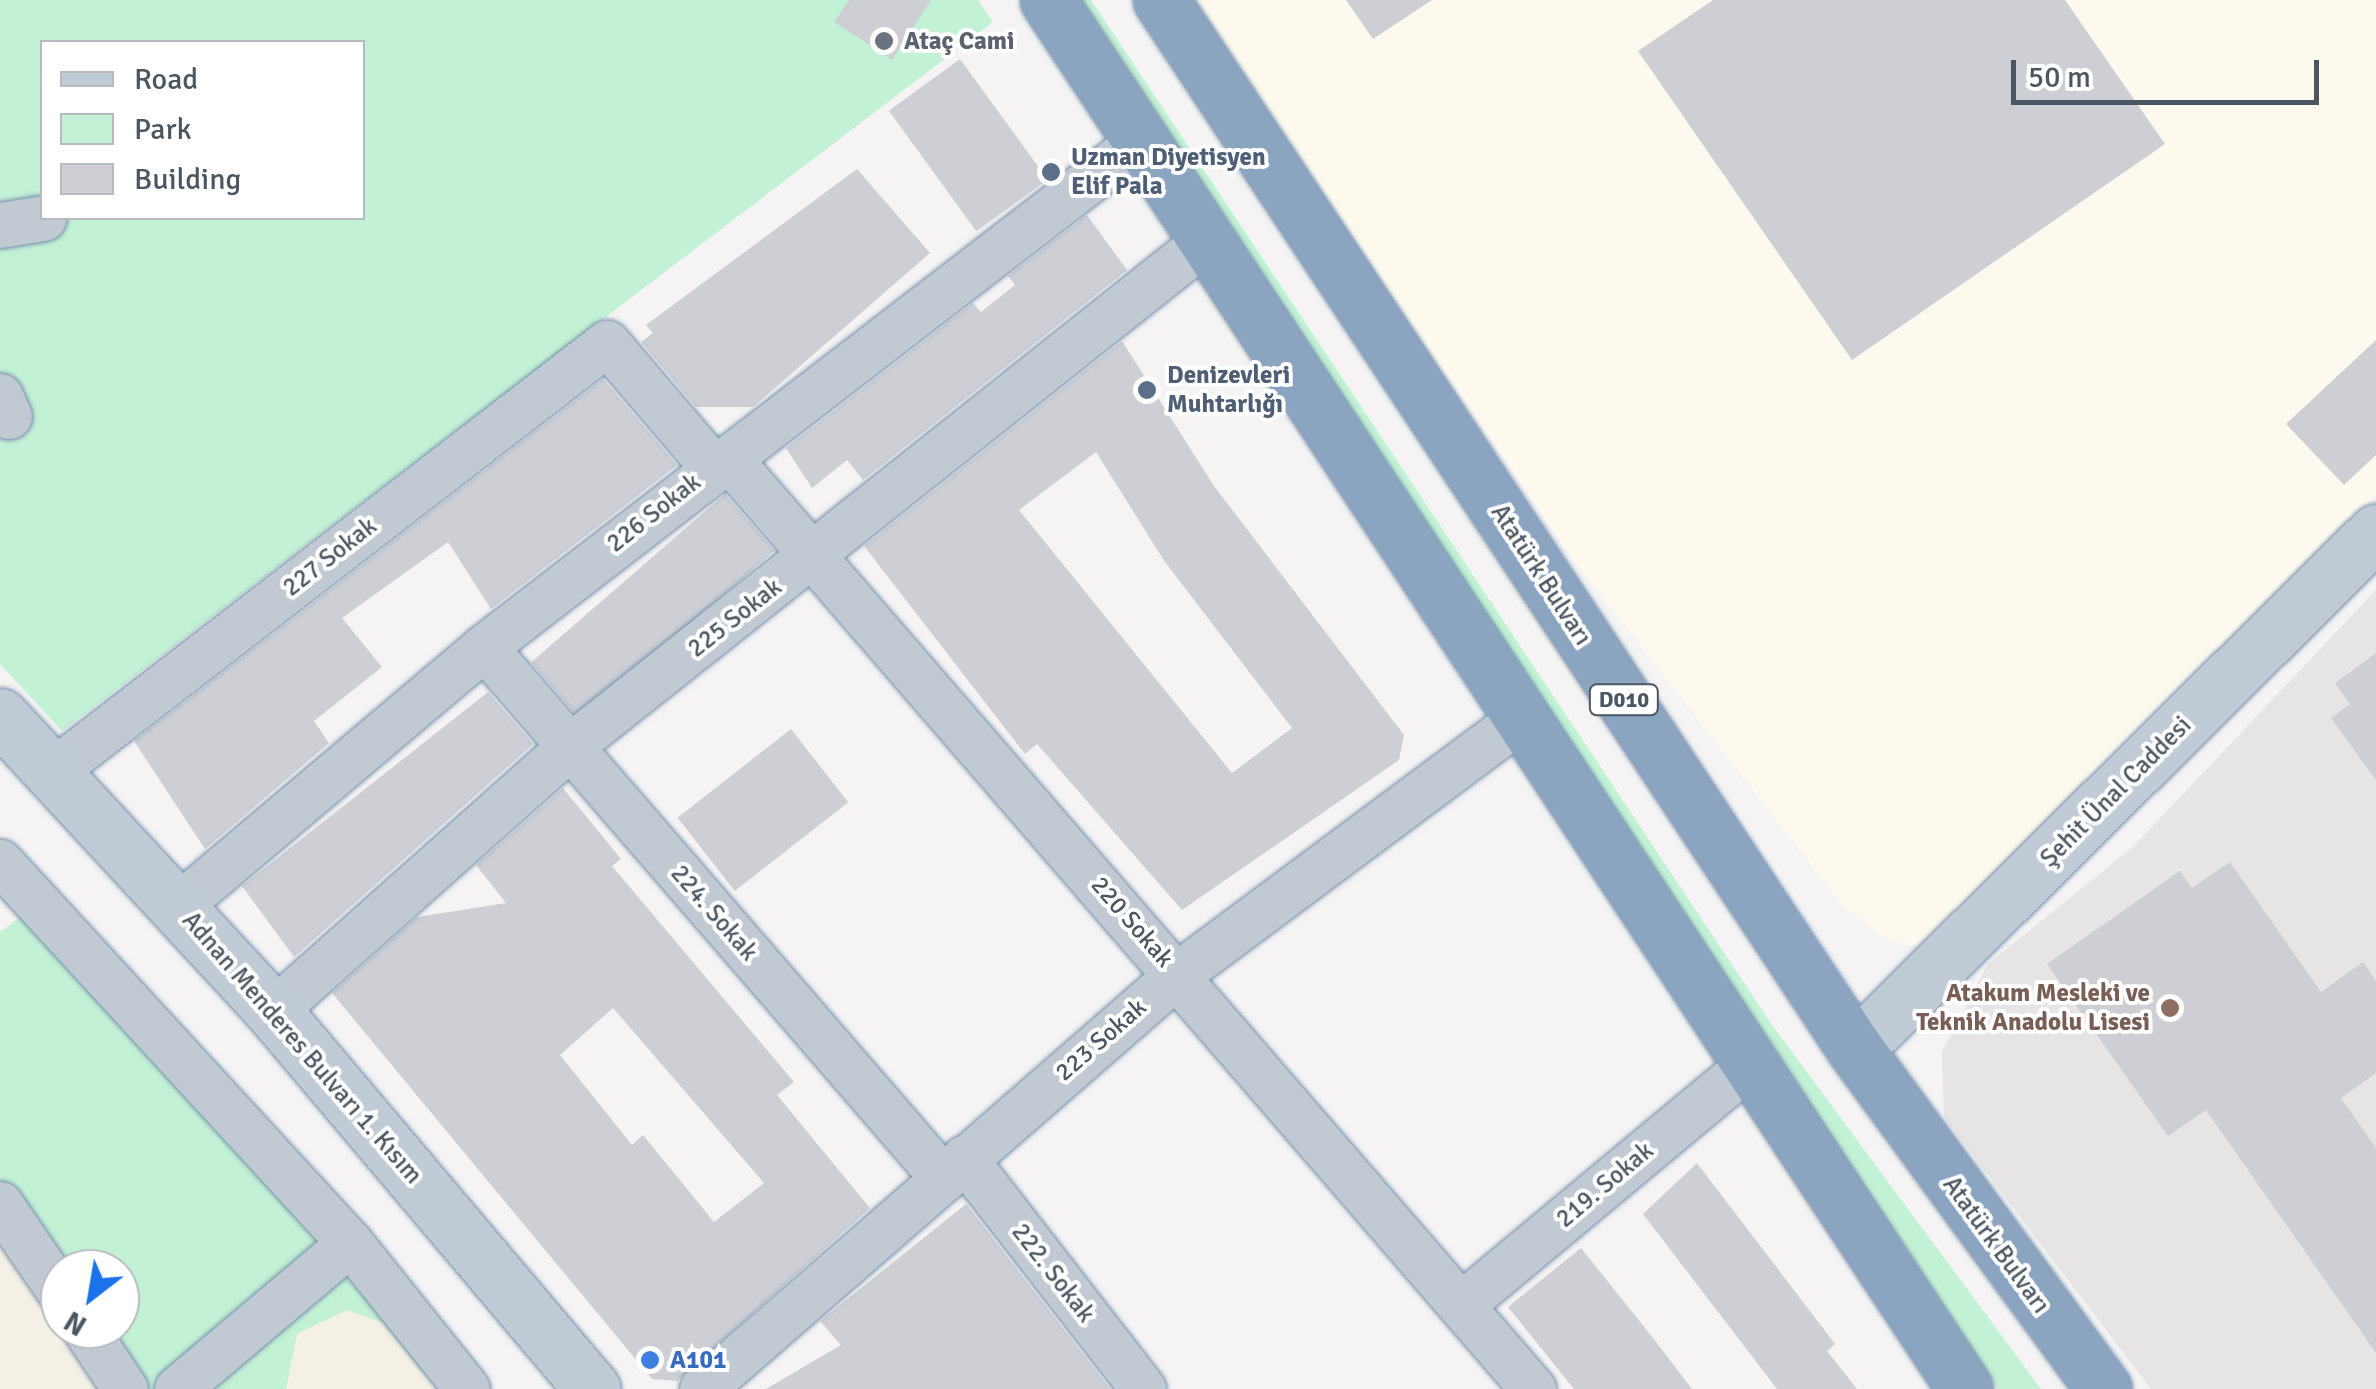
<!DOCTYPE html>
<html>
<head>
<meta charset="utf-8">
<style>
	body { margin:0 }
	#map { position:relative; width:2376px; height:1389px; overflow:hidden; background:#f5f3f3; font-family:Signika,sans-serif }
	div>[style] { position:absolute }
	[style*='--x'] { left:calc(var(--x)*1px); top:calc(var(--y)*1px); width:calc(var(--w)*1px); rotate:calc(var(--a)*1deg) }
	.commercial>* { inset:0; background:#fdf9ef }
	.education>* { inset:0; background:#e6e4e5 }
	.green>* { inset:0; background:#c3f1d5 }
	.sand>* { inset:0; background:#f5f0e5 }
	.building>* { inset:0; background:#cdcfd5; transform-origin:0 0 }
	.roads { filter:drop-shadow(0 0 2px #7690ad) drop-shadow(0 0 2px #7690ad) }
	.street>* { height:45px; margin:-22.5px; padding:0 22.5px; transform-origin:22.5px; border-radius:22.5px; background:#c1cad2 }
	.secondary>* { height:55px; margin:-27.5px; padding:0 27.5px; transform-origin:27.5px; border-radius:27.5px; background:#c1cbd6 }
	.highway>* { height:55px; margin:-27.5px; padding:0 27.5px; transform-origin:27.5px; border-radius:27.5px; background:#8ba5c1 }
	.dots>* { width:28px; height:28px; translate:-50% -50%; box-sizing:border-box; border:5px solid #fff; border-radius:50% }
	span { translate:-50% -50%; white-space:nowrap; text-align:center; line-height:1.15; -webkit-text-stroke:8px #fff; paint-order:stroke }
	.shield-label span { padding:2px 8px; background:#fff; border:2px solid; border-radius:8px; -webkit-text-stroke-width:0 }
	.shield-label { font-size:22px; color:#4a5661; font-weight:700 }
	.worship-label { font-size:25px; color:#5b616d; font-weight:700 }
	.left { translate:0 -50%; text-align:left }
	.service-label { font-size:25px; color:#4e5e75; font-weight:700 }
	.street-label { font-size:25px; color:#4a5661 }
	.education-label { font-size:25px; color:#785e54; font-weight:700 }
	.right { translate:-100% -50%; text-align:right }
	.shop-label { font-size:25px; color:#366cbe; font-weight:700 }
	.legend { position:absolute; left:40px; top:40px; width:325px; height:180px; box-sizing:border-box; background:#fff; border:2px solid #b7bbc0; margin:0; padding:12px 18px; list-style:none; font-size:30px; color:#4a5661 }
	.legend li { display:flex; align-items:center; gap:20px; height:50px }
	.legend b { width:50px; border:2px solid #b7bbc0 }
	.north { position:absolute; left:40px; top:1249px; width:100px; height:100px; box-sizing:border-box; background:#fff; border:2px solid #b7bbc0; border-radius:50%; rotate:211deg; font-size:28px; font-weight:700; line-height:40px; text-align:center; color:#4a5661 }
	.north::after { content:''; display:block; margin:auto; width:35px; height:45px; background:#1a73e8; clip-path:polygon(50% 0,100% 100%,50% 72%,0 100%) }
	.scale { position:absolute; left:2011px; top:60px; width:308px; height:45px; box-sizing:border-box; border:5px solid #4a5661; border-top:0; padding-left:12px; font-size:30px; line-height:35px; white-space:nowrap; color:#4a5661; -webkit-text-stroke:8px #fff; paint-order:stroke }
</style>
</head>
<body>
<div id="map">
	<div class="commercial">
		<i style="clip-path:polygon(1192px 0,2376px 0,2376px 495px,1939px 933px,1911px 946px,1884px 938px,1843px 906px,1566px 550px)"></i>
	</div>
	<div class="education">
		<i style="clip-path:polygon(2376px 590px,2376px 1389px,2151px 1389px,1944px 1117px,1942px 1052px,1988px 964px,2134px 846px)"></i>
	</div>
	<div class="green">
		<i style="clip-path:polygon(evenodd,0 0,978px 0,993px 22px,62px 731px,0 664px,0 0,42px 42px,362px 42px,362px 218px,42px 218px,42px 42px)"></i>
		<i style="clip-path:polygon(1069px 0,1091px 0,1772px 1025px,2041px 1389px,1998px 1389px)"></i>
		<i style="clip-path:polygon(27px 912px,450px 1389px,138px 1389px,96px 1329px,120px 1329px,120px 1269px,60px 1269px,0 1192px,0 932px)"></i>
	</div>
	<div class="sand">
		<i style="clip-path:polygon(0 1242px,33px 1290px,101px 1389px,0 1389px)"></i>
		<i style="clip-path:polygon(347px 1310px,383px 1323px,437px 1389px,286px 1389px,297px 1334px)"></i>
	</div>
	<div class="building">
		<i style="clip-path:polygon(849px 0,931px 0,892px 60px,834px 22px)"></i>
		<i style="clip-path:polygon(1346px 0,1432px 0,1373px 39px)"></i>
		<i style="clip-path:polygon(1713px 0,2065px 0,2165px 144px,1852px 360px,1638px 51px)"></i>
		<i style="left:960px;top:59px;width:149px;height:88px;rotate:54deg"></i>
		<i style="clip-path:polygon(857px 169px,930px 253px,753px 407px,696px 407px,641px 342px,653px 333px,646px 325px)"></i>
		<i style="clip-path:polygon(1087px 215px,1127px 270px,863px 480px,847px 460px,812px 488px,786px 448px,973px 303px,981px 312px,1015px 285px,1008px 276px)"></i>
		<i style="clip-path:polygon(2376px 340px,2376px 455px,2344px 485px,2286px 424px)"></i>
		<i style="clip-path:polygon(evenodd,1122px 341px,1214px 486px,1404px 735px,1399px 760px,1182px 910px,1037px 744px,1025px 754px,864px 546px,1122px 341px,1096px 452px,1165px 562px,1292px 728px,1232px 773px,1019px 510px,1096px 452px)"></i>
		<i style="clip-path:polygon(603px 379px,677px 465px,491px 609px,448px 542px,342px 618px,382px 667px,314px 721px,329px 743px,205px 849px,134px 741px)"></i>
		<i style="left:725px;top:494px;width:75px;height:257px;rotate:49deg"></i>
		<i style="clip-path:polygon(2376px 653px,2376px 780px,2331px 718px,2350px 704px,2335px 683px)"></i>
		<i style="clip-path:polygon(488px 692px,533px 744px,294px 957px,242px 886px)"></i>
		<i style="left:791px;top:729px;width:93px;height:144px;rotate:52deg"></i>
		<i style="clip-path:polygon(evenodd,563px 788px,621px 859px,612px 866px,794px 1082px,777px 1095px,870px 1208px,677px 1381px,652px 1379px,332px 993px,417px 917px,506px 903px,476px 865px,563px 788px,613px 1008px,764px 1183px,714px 1222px,643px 1135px,632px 1145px,560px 1055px,613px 1008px)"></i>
		<i style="clip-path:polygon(2230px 862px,2321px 992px,2363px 962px,2376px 981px,2376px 1073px,2341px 1098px,2376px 1148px,2376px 1353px,2206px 1110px,2168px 1136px,2047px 964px,2180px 871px,2192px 888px)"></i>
		<i style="clip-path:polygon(1697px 1163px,1835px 1344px,1827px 1351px,1857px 1389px,1777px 1389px,1643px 1214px)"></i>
		<i style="clip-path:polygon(966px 1204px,1110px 1389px,766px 1389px,841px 1345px,820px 1321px)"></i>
		<i style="clip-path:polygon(1581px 1248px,1653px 1338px,1692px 1389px,1574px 1389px,1508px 1307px)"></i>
	</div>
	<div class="roads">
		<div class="street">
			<i style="--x:0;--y:225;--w:44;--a:-9.2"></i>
			<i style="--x:0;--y:396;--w:22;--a:66"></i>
			<i style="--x:728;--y:458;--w:1231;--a:49.15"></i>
			<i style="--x:484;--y:647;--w:703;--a:49.15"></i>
			<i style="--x:53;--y:771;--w:700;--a:-37.69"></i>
			<i style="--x:607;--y:343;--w:163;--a:49.5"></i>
			<i style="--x:0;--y:862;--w:517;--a:47.43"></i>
			<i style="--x:350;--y:1243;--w:187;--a:51.3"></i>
			<i style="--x:179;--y:905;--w:399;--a:-40.2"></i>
			<i style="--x:484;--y:647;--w:832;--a:-37.63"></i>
			<i style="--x:273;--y:1011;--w:397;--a:-41.7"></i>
			<i style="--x:569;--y:747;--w:818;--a:-38.5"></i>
			<i style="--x:964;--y:1158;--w:292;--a:52.2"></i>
			<i style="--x:0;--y:1204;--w:107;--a:55.7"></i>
			<i style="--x:1462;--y:1304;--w:372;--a:-39.8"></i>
			<i style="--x:85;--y:1329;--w:72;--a:56.3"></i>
			<i style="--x:177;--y:1389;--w:226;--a:-40.2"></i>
			<i style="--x:702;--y:1389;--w:632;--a:-41.08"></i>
			<i style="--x:1178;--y:974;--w:429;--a:-36.7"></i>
		</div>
		<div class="secondary">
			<i style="--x:0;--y:716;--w:402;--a:47.2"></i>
			<i style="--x:273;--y:1011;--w:495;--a:49.8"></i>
			<i style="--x:1855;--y:1049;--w:734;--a:-44.78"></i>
		</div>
		<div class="highway">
			<i style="--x:1048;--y:0;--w:1664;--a:56.57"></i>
			<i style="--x:1161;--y:0;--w:1258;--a:56.51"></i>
			<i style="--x:1855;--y:1049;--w:421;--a:53.8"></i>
		</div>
	</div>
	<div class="dots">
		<i style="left:884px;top:41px;background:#6b7280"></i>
		<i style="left:1051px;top:172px;background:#5c6f8a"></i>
		<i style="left:1147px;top:390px;background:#5c6f8a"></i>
		<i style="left:2170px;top:1008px;background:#8d6e63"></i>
		<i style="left:650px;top:1360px;background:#3f7fe0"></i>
	</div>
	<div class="shield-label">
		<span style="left:1624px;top:700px">D010</span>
	</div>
	<div class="worship-label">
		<span class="left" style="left:904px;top:41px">Ataç Cami</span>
	</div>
	<div class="service-label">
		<span class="left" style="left:1071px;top:172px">Uzman Diyetisyen<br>Elif Pala</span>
		<span class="left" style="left:1167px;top:390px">Denizevleri<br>Muhtarlığı</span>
	</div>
	<div class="street-label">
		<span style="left:654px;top:513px;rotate:-38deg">226 Sokak</span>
		<span style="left:330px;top:557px;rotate:-38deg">227 Sokak</span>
		<span style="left:1541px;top:575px;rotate:57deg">Atatürk Bulvarı</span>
		<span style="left:735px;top:618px;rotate:-38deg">225 Sokak</span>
		<span style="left:2116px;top:792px;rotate:-45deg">Şehit Ünal Caddesi</span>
		<span style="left:714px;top:913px;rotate:49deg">224. Sokak</span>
		<span style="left:1132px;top:922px;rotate:49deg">220 Sokak</span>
		<span style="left:1101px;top:1040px;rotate:-41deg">223 Sokak</span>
		<span style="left:302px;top:1048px;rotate:49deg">Adnan Menderes Bulvarı 1. Kısım</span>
		<span style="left:1605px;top:1185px;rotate:-40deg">219. Sokak</span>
		<span style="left:1996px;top:1245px;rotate:54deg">Atatürk Bulvarı</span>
		<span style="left:1053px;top:1273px;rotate:52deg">222. Sokak</span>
	</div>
	<div class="education-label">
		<span class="right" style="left:2150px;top:1008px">Atakum Mesleki ve<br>Teknik Anadolu Lisesi</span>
	</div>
	<div class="shop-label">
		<span class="left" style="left:670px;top:1360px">A101</span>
	</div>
	<ul class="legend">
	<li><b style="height:12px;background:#c1cbd6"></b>Road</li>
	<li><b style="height:28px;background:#c3f1d5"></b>Park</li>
	<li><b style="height:28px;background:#cdcfd5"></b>Building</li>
	</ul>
	<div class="north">N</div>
	<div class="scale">50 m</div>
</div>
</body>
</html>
